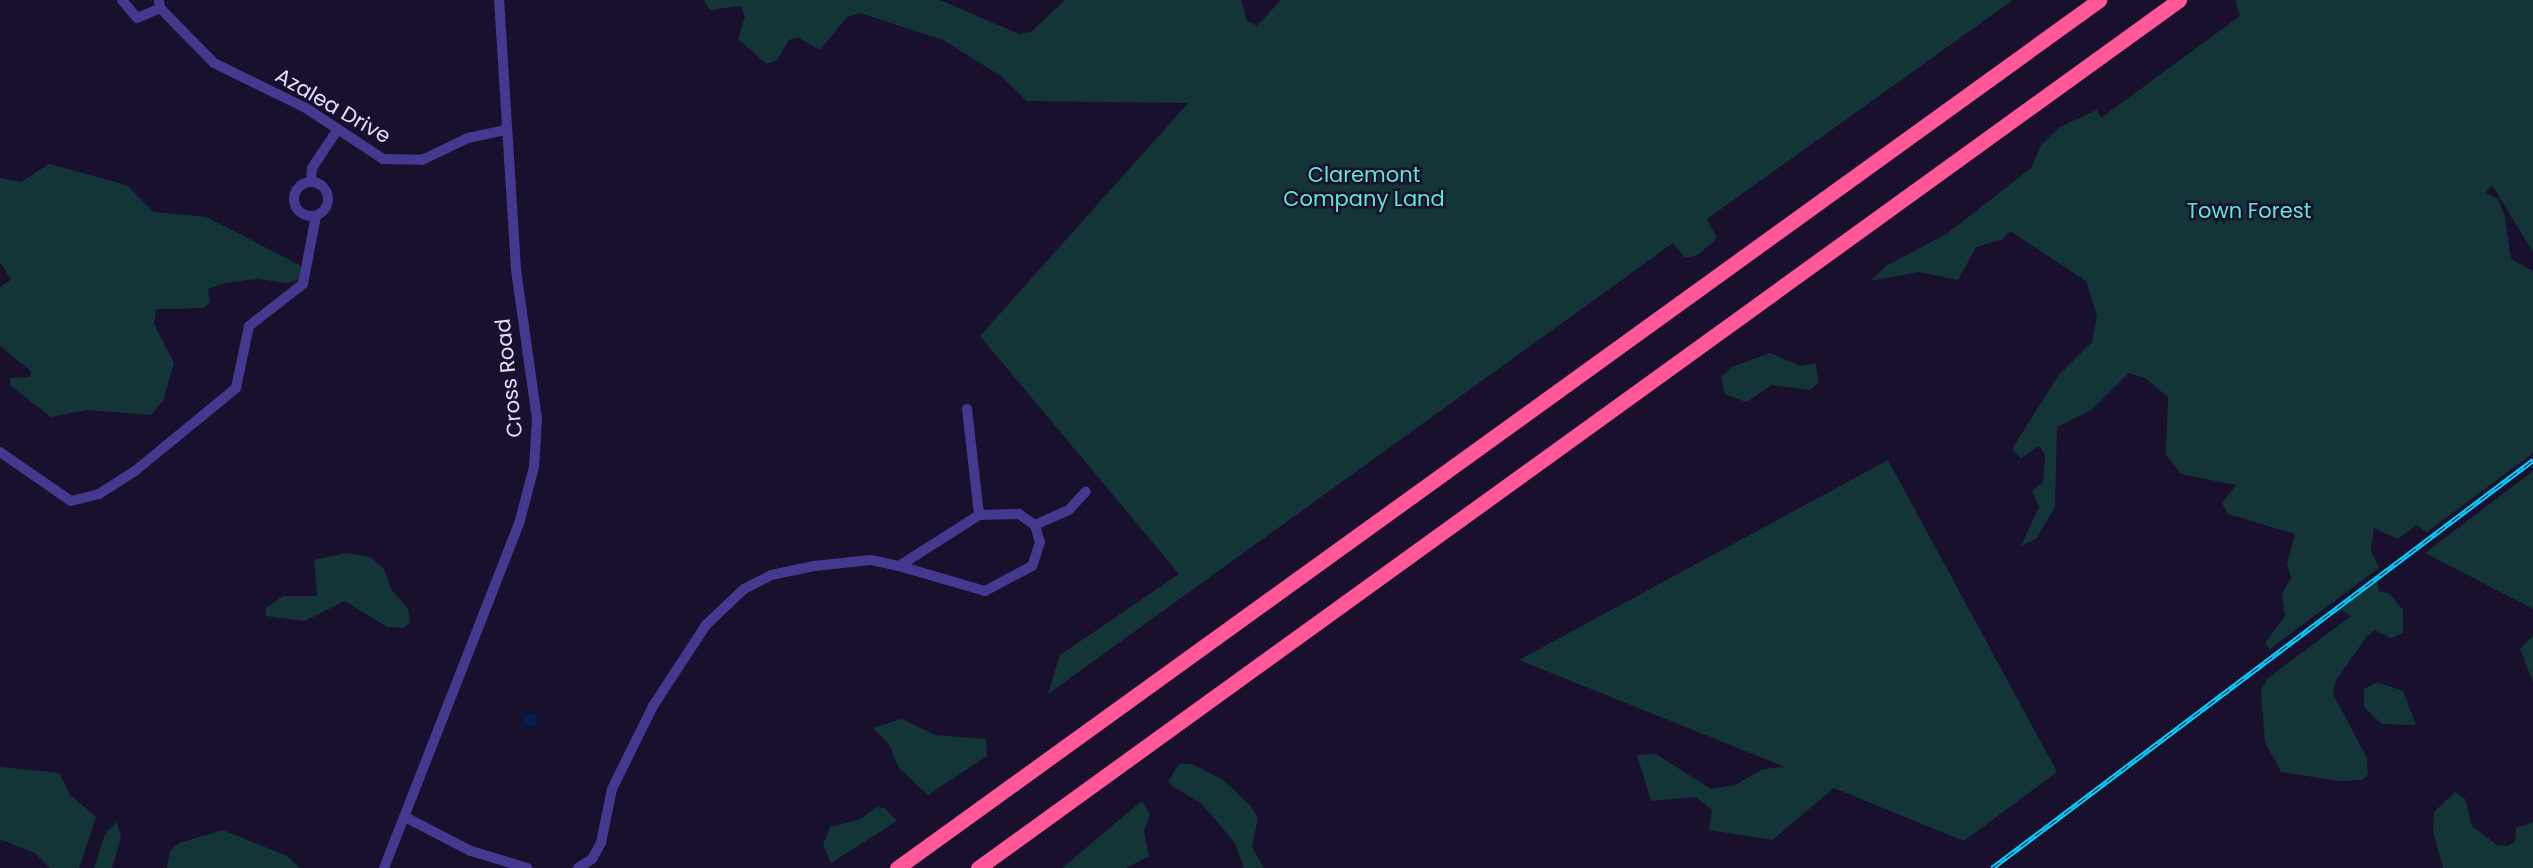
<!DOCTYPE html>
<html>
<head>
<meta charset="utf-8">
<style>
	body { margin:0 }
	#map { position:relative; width:2533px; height:868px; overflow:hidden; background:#18102d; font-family:Poppins,sans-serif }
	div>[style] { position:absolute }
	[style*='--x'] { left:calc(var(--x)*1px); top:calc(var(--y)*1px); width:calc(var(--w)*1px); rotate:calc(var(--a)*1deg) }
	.green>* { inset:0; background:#133537 }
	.water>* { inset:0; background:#081b4e }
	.round { border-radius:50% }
	.minor>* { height:10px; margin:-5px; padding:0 5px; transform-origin:5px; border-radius:5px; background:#44398e }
	.minor>.ring { margin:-5px; padding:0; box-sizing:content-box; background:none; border:10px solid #44398e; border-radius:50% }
	.highway>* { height:15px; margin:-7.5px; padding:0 7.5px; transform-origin:7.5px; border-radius:7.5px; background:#ff5798 }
	.rail>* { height:5px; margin-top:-2.5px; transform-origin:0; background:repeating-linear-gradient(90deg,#18102d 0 9px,#08cfff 0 18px); box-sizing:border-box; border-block:2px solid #08cfff }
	span { translate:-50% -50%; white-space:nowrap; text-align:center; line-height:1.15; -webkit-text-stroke:5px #18102d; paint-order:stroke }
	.street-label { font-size:21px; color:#e3dcff }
	.park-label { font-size:21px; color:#60e7d2 }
</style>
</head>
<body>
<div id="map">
	<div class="green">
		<i style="clip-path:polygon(703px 0,940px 0,1019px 34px,1031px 32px,1065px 0,1241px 0,1247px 21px,1257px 26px,1281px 0,2013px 0,1707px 219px,1717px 238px,1698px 255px,1685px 258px,1673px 243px,1048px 694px,1060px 655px,1179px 574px,980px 336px,1188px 103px,1027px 101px,1001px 76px,943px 40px,860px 13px,847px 17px,820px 50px,798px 37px,789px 40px,777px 60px,767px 64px,738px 39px,745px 17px,741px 6px,710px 10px)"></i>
		<i style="clip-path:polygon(2235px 0,2533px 0,2533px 252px,2492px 185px,2485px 193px,2498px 199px,2504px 213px,2511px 259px,2533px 271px,2533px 453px,2427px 532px,2416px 525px,2398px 539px,2374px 528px,2371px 551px,2379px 568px,2270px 649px,2265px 643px,2285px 616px,2282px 594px,2291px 578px,2287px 564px,2295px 534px,2228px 514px,2222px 503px,2236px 485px,2181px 474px,2166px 455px,2168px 397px,2145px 378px,2129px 373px,2091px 410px,2057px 427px,2055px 507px,2036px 539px,2021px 546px,2039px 507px,2032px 491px,2043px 482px,2045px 454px,2039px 446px,2021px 458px,2012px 449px,2058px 376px,2092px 342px,2097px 316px,2086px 281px,2010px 231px,2003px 239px,1976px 247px,1958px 280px,1919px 272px,1870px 281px,1886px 266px,1948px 233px,2031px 168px,2041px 145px,2060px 127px,2097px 110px,2101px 118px,2240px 16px)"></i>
		<i style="clip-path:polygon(49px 164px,127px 185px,153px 212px,207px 217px,303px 267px,305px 278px,287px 283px,258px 279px,225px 283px,208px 289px,210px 302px,204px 308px,156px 309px,154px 324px,174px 363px,163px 401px,151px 415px,87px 410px,51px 417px,10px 385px,10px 378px,30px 377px,31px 371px,0 346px,0 287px,11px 280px,0 262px,0 178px,21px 182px)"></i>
		<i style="clip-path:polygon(1770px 353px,1800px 366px,1816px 363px,1818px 383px,1810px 390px,1772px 385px,1746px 402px,1725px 394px,1721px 377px,1732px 367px)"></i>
		<i style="clip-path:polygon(1888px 460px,2057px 772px,1964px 841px,1834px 788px,1772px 840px,1709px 830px,1712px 810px,1696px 797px,1651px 801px,1637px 755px,1656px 754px,1711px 789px,1735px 785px,1763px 769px,1785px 767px,1519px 660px)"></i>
		<i style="clip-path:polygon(2533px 471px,2533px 609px,2425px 553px)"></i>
		<i style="clip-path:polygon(347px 553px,370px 557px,384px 569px,392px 591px,408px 608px,410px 623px,404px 628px,387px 627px,345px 601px,305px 621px,266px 616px,266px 608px,283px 596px,317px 596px,314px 560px)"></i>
		<i style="clip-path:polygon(2377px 579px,2379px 592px,2389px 593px,2403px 610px,2403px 633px,2391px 638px,2375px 630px,2367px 636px,2336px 680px,2333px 694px,2367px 758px,2368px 774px,2362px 780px,2339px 781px,2281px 772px,2265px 742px,2261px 690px,2268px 678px,2351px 616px,2341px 610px)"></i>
		<i style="clip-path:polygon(2533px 636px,2533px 682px,2520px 649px)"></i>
		<i style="clip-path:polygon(2377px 682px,2403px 691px,2416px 725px,2382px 724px,2364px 707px,2364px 689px)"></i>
		<i style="clip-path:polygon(902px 719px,935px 735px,986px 739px,987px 756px,928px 795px,899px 768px,889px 744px,873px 728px)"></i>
		<i style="clip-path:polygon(1179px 764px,1192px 764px,1223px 780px,1251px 806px,1258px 818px,1252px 847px,1264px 868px,1244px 868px,1235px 843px,1202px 804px,1172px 786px,1168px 782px)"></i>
		<i style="clip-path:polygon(0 767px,59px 773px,70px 795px,96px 817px,79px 868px,50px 868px,35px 853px,0 839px)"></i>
		<i style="clip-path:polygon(2455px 792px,2465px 799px,2472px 826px,2497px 845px,2508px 846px,2515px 841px,2516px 828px,2533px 822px,2533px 868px,2443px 868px,2433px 832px,2434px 812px)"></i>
		<i style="clip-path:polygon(1142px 801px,1150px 814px,1144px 831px,1149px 856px,1126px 868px,1062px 868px)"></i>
		<i style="clip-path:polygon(876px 807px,885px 808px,897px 821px,831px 863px,823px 845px,830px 827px,861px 819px)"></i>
		<i style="clip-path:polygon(117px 822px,121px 837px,112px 868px,94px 868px,105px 834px)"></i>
		<i style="clip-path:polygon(223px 830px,287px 856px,300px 868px,167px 868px,170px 851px,179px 843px)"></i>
	</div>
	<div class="water">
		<i class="round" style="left:524px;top:713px;width:14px;height:14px"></i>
	</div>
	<div class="minor">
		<i style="--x:122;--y:0;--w:23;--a:50"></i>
		<i style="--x:137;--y:18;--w:25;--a:-23"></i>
		<i style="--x:159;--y:0;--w:8;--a:83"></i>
		<i style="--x:160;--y:8;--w:77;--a:45.5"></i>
		<i style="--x:214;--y:63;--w:102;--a:26.1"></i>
		<i style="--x:306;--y:108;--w:92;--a:33.5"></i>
		<i style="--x:383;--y:159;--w:39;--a:1"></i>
		<i style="--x:422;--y:160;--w:51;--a:-25.6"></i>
		<i style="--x:468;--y:138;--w:40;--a:-12"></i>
		<i class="ring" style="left:294px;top:182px;width:24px;height:24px"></i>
		<i style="--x:311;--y:182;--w:14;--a:-86"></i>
		<i style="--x:312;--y:168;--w:43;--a:-56.3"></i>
		<i style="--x:967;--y:409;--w:107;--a:83.5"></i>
		<i style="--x:0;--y:452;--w:86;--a:34.6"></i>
		<i style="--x:71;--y:501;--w:29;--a:-14"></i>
		<i style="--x:99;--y:494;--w:43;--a:-32.6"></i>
		<i style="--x:135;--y:471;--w:131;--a:-39.4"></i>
		<i style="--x:236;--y:388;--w:63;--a:-78.2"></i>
		<i style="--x:249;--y:326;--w:68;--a:-37.9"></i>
		<i style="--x:303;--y:284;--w:69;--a:-79.2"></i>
		<i style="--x:1035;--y:525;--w:37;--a:-24"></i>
		<i style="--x:1069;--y:510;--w:25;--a:-48"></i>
		<i style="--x:405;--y:817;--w:74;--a:27.3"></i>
		<i style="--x:471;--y:851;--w:59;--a:16.9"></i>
		<i style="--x:384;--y:868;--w:370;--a:-68.6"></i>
		<i style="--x:519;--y:524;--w:59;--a:-75.3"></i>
		<i style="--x:534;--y:467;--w:48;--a:-86.4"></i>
		<i style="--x:537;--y:419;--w:151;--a:-98"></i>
		<i style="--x:516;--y:269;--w:270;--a:-93.6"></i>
		<i style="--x:578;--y:868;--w:17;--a:-33"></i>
		<i style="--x:592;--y:859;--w:18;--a:-61"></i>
		<i style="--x:601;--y:843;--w:55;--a:-78.5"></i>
		<i style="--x:612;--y:789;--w:93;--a:-63.7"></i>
		<i style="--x:653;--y:706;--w:97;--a:-56.8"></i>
		<i style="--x:706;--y:625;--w:52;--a:-43.5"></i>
		<i style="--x:744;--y:589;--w:30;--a:-27"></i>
		<i style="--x:771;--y:575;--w:44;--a:-11.8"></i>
		<i style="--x:814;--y:566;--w:57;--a:-6"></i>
		<i style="--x:871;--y:560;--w:29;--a:12"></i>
		<i style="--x:899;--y:566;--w:95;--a:-32.5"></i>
		<i style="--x:979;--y:515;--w:40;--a:-1.4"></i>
		<i style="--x:1019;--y:514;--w:19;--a:35"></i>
		<i style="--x:1035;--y:525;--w:18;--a:74"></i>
		<i style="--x:1040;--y:542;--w:25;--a:108"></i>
		<i style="--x:1032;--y:566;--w:53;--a:152"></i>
		<i style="--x:985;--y:591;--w:90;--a:-163.8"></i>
	</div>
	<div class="highway">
		<i style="--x:897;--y:868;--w:1483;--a:-35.83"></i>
		<i style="--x:978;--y:868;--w:1482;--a:-35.86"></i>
	</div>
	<div class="rail">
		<i style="--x:1992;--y:868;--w:678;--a:-37.02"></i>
	</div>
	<div class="street-label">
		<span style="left:333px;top:106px;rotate:30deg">Azalea Drive</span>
		<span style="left:509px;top:378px;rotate:-96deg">Cross Road</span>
	</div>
	<div class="park-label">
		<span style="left:1364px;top:187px">Claremont<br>Company Land</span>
		<span style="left:2249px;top:211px">Town Forest</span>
	</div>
</div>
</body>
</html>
